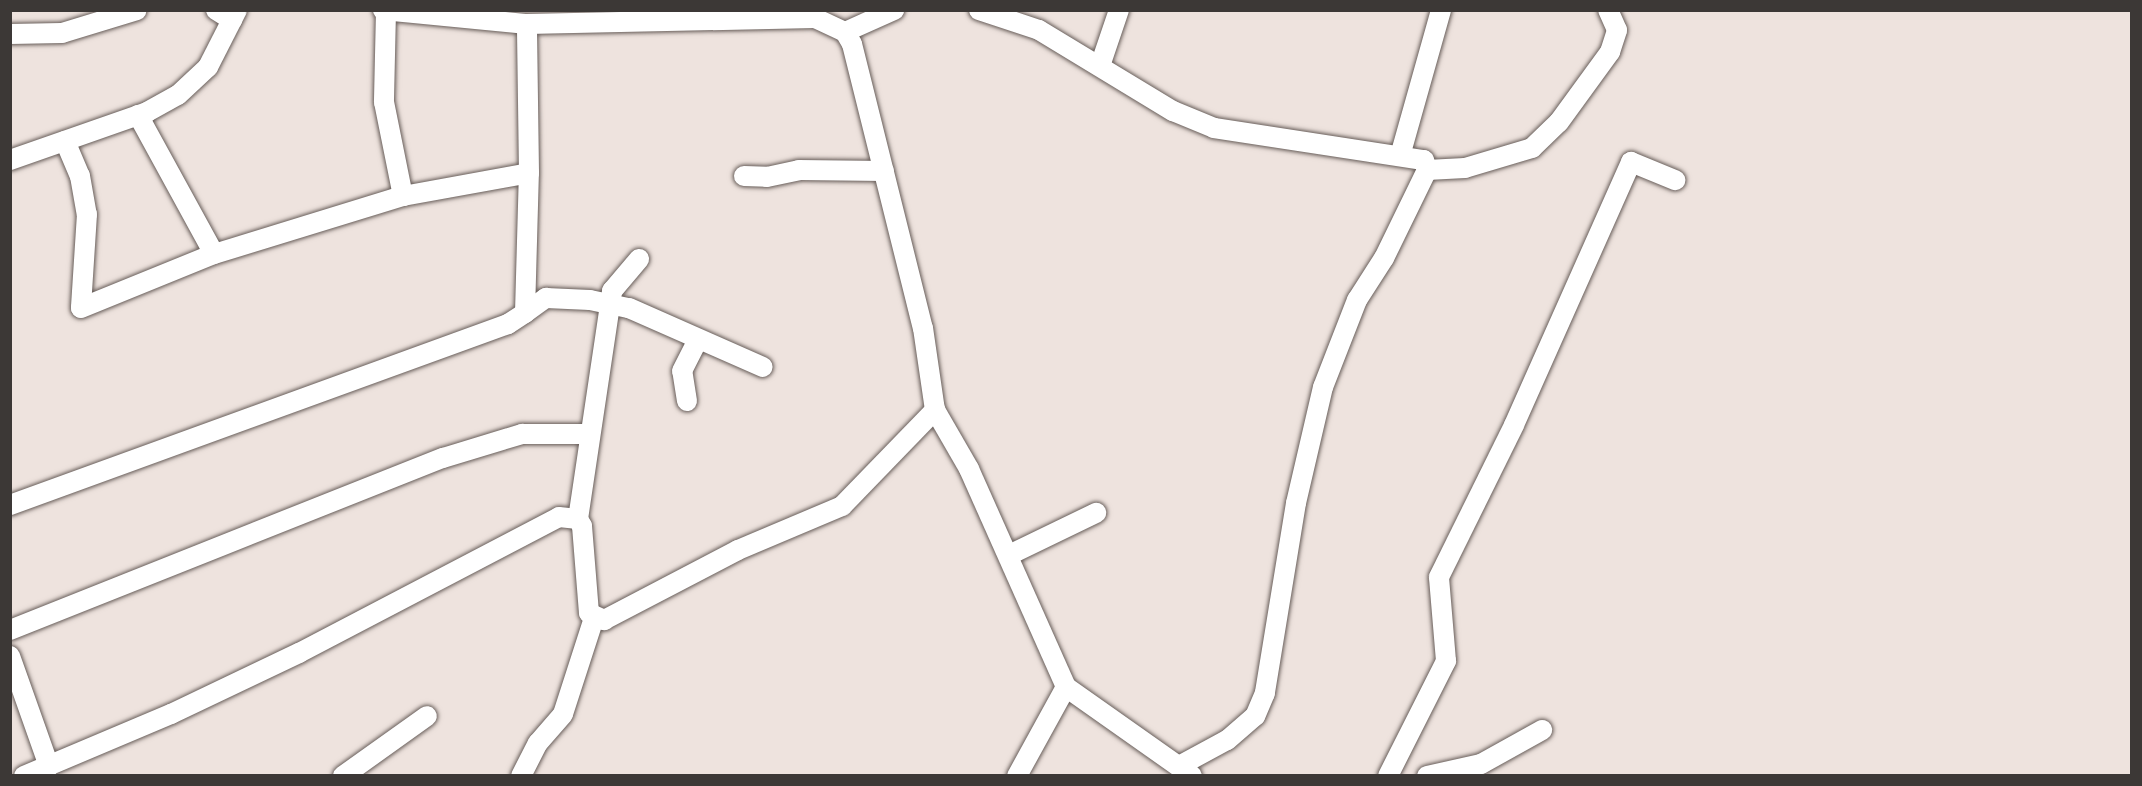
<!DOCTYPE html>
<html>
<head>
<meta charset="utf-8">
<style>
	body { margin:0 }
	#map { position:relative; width:2142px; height:786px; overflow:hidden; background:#eee3de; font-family:"Golos Text",sans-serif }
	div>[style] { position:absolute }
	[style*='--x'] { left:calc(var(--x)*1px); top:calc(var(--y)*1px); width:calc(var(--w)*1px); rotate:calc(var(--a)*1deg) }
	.roads { filter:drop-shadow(0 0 2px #675d59) drop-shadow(0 0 2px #675d59) }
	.minor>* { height:20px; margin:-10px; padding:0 10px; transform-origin:10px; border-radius:10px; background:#fff }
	span { translate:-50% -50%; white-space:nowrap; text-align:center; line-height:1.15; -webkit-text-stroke:4.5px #fcf0eb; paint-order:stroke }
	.frame { position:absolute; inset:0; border:12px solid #3c3836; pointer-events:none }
</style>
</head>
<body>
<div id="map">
	<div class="roads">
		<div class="minor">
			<i style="--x:216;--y:10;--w:19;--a:32"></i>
			<i style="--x:383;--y:10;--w:145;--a:5.6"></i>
			<i style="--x:527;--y:24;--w:288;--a:-1.2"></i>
			<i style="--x:815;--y:18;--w:33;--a:25"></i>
			<i style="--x:845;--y:32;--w:14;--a:60"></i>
			<i style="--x:852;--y:44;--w:293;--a:76"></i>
			<i style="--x:923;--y:328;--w:83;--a:81.7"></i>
			<i style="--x:935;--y:410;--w:68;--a:60"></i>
			<i style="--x:969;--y:469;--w:239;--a:66"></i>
			<i style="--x:1066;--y:687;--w:154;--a:35.2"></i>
			<i style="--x:979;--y:10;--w:63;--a:18.4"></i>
			<i style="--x:1039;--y:30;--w:157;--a:31.2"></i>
			<i style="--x:1173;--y:111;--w:44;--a:22.5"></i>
			<i style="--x:1214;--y:128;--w:212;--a:8.7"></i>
			<i style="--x:1424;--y:160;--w:10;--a:73"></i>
			<i style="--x:1427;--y:170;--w:98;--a:116"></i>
			<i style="--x:1384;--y:258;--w:50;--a:122.7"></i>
			<i style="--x:1357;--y:300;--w:93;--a:111.3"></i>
			<i style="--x:1323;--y:387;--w:119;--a:103.1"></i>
			<i style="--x:1296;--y:503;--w:193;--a:99.3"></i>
			<i style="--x:1265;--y:693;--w:25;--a:113"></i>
			<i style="--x:1255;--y:716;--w:37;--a:139"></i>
			<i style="--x:1227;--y:740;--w:52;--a:151.5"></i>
			<i style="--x:386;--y:11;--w:91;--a:91.3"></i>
			<i style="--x:384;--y:102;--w:96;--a:78.6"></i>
			<i style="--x:845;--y:32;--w:54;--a:-24.2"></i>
			<i style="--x:10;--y:34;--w:52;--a:-1.1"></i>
			<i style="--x:62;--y:33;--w:78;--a:-17"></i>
			<i style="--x:1100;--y:66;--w:59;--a:-71.3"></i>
			<i style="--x:138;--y:115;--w:158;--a:61.3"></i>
			<i style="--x:65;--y:141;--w:38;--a:67"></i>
			<i style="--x:80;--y:176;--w:39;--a:80"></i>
			<i style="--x:87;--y:214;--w:94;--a:93.7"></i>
			<i style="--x:81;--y:308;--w:144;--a:-22.1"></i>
			<i style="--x:214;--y:254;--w:198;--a:-17.1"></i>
			<i style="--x:403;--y:196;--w:128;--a:-10.3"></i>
			<i style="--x:1400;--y:156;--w:152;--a:-74.3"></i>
			<i style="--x:10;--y:160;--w:145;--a:-19.3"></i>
			<i style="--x:147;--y:112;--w:35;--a:-29"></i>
			<i style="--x:178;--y:95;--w:41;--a:-43"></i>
			<i style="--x:208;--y:67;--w:64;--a:-63"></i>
			<i style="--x:1427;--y:170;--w:38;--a:-3"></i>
			<i style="--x:1465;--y:168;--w:70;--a:-16.6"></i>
			<i style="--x:1532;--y:148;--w:37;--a:-44"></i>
			<i style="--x:1559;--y:122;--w:87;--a:-53.9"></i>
			<i style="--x:1610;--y:52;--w:23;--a:-72"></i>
			<i style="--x:1617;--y:30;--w:22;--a:-114"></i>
			<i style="--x:744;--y:176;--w:23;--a:2"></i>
			<i style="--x:767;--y:177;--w:33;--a:-12"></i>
			<i style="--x:799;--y:170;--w:85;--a:0.7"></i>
			<i style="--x:525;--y:313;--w:26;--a:-36"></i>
			<i style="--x:546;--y:298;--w:44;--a:2.6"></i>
			<i style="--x:590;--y:300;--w:40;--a:12"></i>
			<i style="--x:629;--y:308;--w:146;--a:23.8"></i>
			<i style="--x:687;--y:401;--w:30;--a:-99"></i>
			<i style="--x:682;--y:371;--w:35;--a:-63"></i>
			<i style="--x:10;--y:505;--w:530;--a:-19.97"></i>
			<i style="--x:508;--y:324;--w:20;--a:-33"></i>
			<i style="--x:525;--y:313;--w:140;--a:-88.4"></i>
			<i style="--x:529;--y:173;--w:149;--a:-90.8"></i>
			<i style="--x:578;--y:519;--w:231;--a:-81.5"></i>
			<i style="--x:612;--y:291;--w:42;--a:-49.8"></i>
			<i style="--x:1009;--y:555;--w:97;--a:-25.8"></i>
			<i style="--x:10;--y:630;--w:466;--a:-21.7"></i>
			<i style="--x:443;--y:458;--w:83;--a:-16.9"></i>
			<i style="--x:522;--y:434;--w:68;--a:0"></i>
			<i style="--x:10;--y:656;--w:117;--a:70.5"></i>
			<i style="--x:24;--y:776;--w:160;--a:-22.9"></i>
			<i style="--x:171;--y:714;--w:142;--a:-25.5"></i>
			<i style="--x:299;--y:653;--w:293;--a:-27.6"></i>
			<i style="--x:559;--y:517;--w:19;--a:6"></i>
			<i style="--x:578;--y:519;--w:8;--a:60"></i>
			<i style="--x:582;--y:526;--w:87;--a:85.4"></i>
			<i style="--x:589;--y:613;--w:17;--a:25"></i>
			<i style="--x:604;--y:620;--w:151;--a:-27.6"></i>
			<i style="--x:738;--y:550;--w:113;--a:-22.9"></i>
			<i style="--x:842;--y:506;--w:134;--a:-45.9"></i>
			<i style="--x:343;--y:776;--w:103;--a:-35.5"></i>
			<i style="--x:521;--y:776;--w:37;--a:-63"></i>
			<i style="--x:538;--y:743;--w:38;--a:-49"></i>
			<i style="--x:563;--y:714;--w:101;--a:-72.1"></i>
			<i style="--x:1017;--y:776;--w:102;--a:-61.2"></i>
			<i style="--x:1388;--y:776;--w:129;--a:-63.2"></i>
			<i style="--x:1446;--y:661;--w:84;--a:-94.8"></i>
			<i style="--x:1439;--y:577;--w:169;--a:-63.7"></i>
			<i style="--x:1514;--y:425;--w:288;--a:-66"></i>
			<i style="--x:1631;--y:162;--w:48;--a:22.2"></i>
			<i style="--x:1427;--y:776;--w:55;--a:-12.5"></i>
			<i style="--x:1481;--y:764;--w:70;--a:-29.1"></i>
		</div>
	</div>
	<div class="frame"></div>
</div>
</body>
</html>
